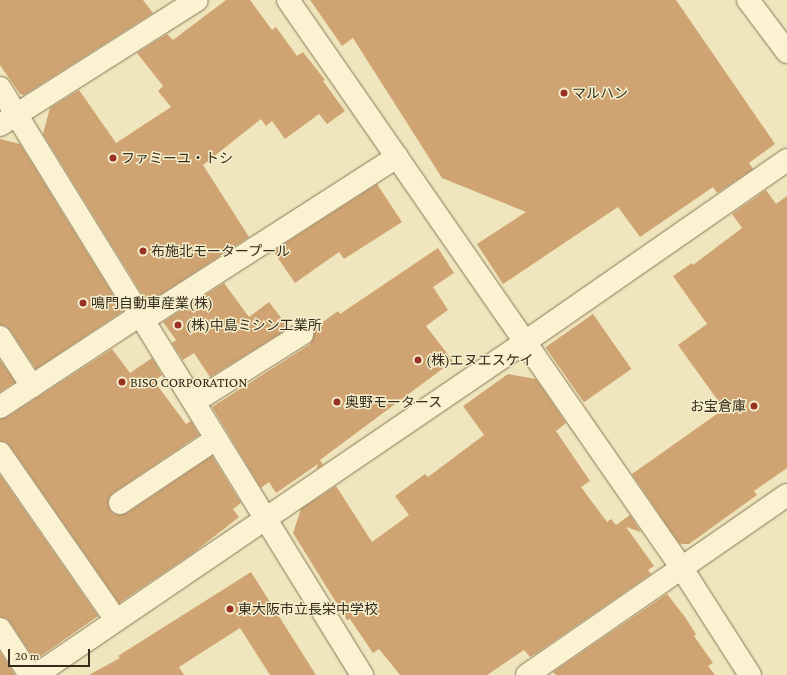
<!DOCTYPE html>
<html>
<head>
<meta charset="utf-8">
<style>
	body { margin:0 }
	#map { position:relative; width:787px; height:675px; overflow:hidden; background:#efe6bd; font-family:"Crimson Pro","Noto Sans JP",serif }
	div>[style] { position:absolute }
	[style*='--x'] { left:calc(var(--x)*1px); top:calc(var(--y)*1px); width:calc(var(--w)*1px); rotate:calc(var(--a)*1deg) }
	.building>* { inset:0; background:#cfa472; transform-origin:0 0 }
	.roads { filter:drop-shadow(0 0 1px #887656) drop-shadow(0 0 1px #887656) }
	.street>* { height:22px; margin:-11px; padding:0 11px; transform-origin:11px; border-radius:11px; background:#faf2d0 }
	.secondary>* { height:22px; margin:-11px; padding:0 11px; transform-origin:11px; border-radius:11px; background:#faf2d0 }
	.dots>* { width:11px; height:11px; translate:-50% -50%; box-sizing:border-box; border:2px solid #f6efcd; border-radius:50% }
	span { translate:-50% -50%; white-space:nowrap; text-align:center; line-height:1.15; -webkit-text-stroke:3px #f6efcd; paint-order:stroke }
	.poi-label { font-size:14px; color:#362c1b }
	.left { translate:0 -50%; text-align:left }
	.right { translate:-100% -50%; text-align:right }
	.scale { position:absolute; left:8px; top:649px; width:82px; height:18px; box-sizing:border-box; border:2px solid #362c1b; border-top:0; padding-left:5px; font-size:12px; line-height:14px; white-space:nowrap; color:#362c1b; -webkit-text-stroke:3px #f6efcd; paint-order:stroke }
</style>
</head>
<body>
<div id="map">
	<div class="building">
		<i style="clip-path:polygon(0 0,143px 0,153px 13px,24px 95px,20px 94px,0 65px)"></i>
		<i style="clip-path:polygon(226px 0,250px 0,272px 30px,276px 27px,297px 56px,303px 52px,325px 80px,323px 81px,345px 111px,327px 124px,319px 114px,285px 139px,272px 121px,266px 126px,261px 119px,203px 165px,249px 237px,149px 302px,146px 298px,145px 299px,43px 134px,50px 108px,79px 90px,116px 143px,171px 107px,158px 91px,163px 86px,137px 53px,167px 34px,173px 40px)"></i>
		<i style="clip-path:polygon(310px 0,676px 0,775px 144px,749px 163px,753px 169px,717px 193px,713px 187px,640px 237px,618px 207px,503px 284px,477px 244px,526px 212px,442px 178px,353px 38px,342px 46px)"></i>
		<i style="clip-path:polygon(0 139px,20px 144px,123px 311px,36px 369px,10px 330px,6px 326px,0 325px)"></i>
		<i style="clip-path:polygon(377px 184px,402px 222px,344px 259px,339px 252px,295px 283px,273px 251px)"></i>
		<i style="clip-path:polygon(766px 190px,776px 204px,787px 196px,787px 468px,754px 491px,757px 495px,689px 544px,683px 544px,679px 543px,632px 474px,724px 409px,678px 345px,707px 324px,673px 276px,692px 263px,693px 265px,742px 228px,732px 214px)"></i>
		<i style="clip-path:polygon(438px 248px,454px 273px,433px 287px,448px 310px,426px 326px,453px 361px,320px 460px,323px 465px,316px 469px,318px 464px,276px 493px,269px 482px,261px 488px,212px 407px,309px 345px,313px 339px,313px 329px,338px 311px,340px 314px)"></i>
		<i style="clip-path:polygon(224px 283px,249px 317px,269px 302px,289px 328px,210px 377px,194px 353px,183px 360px,172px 343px,176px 340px,163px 322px)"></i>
		<i style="left:593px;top:314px;width:67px;height:58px;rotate:55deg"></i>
		<i style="clip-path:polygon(112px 349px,130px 373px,152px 358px,162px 375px,154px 381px,186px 424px,191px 421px,199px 435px,113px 493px,109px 497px,108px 503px,110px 510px,114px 514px,120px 515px,127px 513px,212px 456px,241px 503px,233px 509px,239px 517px,193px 553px,119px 603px,10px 446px,6px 442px,0 441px,0 419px,7px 417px)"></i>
		<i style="clip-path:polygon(0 360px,15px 382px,0 392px)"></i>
		<i style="clip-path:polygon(508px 374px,536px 379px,566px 423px,556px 431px,590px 481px,581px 487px,607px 522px,611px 519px,616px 525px,630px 515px,641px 532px,626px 527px,654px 566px,648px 570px,651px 574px,538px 652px,530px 657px,524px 650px,487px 675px,400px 675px,379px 649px,373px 653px,350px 619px,347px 620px,293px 533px,301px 509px,336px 486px,372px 542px,409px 515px,395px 496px,425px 474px,428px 477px,484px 435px,463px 406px)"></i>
		<i style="clip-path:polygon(0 475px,98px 616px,35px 660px,10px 622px,6px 618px,0 617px)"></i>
		<i style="clip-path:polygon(251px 572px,316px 675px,270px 675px,240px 628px,179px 667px,184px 675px,89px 675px,120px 658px,118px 656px)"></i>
		<i style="clip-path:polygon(667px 594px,685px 617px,696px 634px,694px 636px,713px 663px,708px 666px,715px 675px,556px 675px,553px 672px)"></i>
		<i style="clip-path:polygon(0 652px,15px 675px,0 675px)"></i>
	</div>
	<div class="roads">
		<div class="street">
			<i style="--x:288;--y:0;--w:690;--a:55.27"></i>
			<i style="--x:681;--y:567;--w:128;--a:57.4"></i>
			<i style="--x:0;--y:88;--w:690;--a:58.34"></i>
			<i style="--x:0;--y:125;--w:233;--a:-32.4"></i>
			<i style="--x:143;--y:320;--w:302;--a:-32.7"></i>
			<i style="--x:0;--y:337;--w:59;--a:56.9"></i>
			<i style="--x:194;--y:402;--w:128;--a:-32.2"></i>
			<i style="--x:0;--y:407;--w:168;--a:-33.3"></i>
			<i style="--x:0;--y:453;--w:203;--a:55.2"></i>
			<i style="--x:120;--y:503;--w:115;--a:-33.7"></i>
			<i style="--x:0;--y:629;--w:55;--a:56.9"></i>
			<i style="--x:36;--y:675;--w:592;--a:-34.25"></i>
			<i style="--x:525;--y:342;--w:319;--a:-34.8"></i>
			<i style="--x:527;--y:675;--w:316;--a:-34.7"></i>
		</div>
		<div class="secondary">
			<i style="--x:748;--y:0;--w:65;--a:53.1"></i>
		</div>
	</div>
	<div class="dots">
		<i style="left:564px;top:93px;background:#993124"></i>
		<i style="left:113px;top:158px;background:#993124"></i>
		<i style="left:143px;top:251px;background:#993124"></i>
		<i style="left:83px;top:303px;background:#993124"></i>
		<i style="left:178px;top:325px;background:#993124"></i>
		<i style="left:418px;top:360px;background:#993124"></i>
		<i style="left:122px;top:382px;background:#993124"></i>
		<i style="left:337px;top:402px;background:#993124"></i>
		<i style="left:754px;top:406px;background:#993124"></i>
		<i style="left:230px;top:609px;background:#993124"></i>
	</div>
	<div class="poi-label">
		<span class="left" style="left:572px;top:93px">マルハン</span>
		<span class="left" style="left:121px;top:158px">ファミーユ・トシ</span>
		<span class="left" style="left:151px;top:251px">布施北モータープール</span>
		<span class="left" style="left:91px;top:303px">鳴門自動車産業(株)</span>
		<span class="left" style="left:186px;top:325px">(株)中島ミシン工業所</span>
		<span class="left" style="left:426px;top:360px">(株)エヌエスケイ</span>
		<span class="left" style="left:130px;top:382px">BISO CORPORATION</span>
		<span class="left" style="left:345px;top:402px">奥野モータース</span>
		<span class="right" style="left:746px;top:406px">お宝倉庫</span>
		<span class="left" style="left:238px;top:609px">東大阪市立長栄中学校</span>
	</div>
	<div class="scale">20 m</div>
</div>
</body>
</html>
